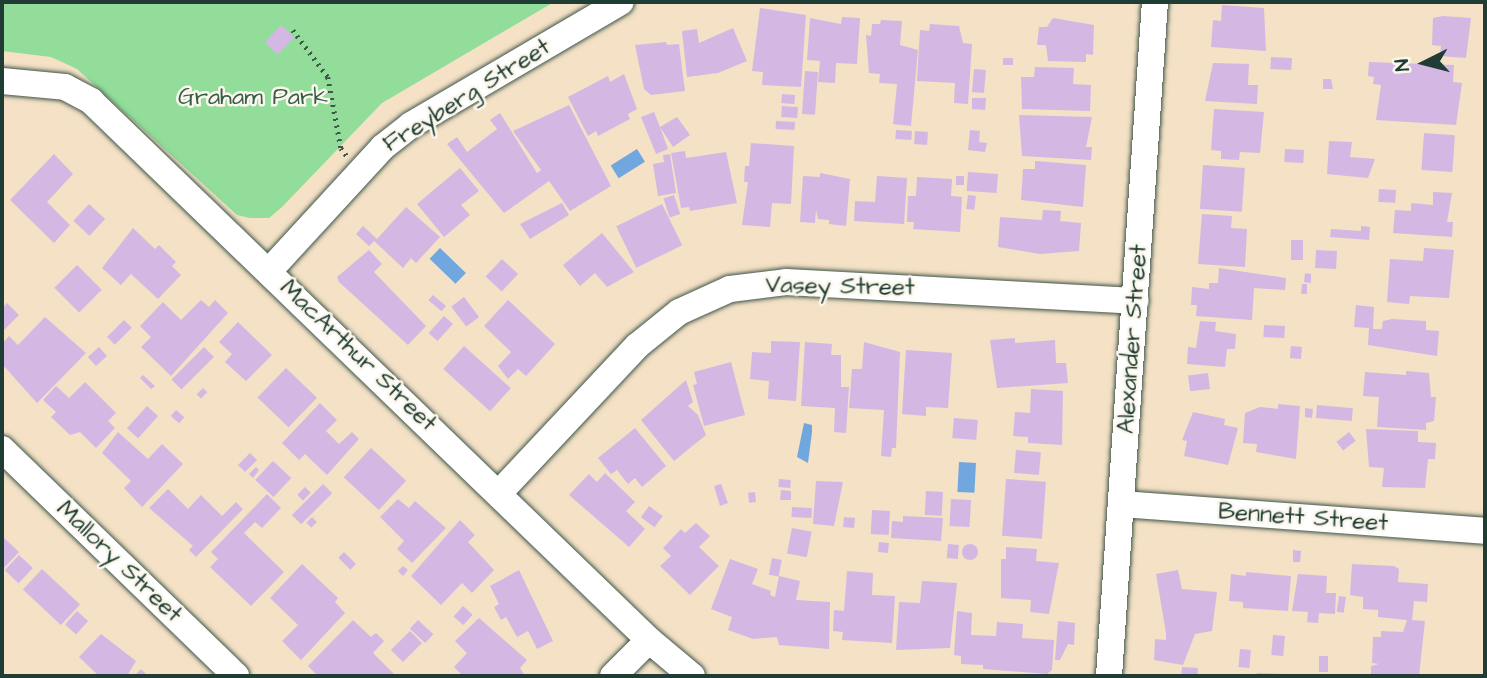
<!DOCTYPE html>
<html>
<head>
<meta charset="utf-8">
<style>
	body { margin:0 }
	#map { position:relative; width:1487px; height:678px; overflow:hidden; background:#f4e1c6; font-family:"Architects Daughter",sans-serif }
	div>[style] { position:absolute }
	[style*='--x'] { left:calc(var(--x)*1px); top:calc(var(--y)*1px); width:calc(var(--w)*1px); rotate:calc(var(--a)*1deg) }
	.green>* { inset:0; background:#91dd99 }
	.water>* { inset:0; background:#6fa7de; transform-origin:0 0 }
	.building>* { inset:0; background:#d4b8e3; transform-origin:0 0 }
	.round { border-radius:50% }
	.path>* { height:4.5px; margin-top:-2.25px; transform-origin:0; background:repeating-linear-gradient(90deg,#3f564a 0 2px,transparent 0 7px) }
	.roads { filter:drop-shadow(0 0 2px #3f564a) drop-shadow(0 0 2px #3f564a) }
	.minor>* { height:26px; margin:-13px; padding:0 13px; transform-origin:13px; border-radius:13px; background:#fff }
	span { translate:-50% -50%; white-space:nowrap; text-align:center; line-height:1.15; -webkit-text-stroke:5px #fbf7ec; paint-order:stroke }
	.street-label { font-size:24px; color:#1f3d34 }
	.park-label { font-size:24px; color:#365d48 }
	.frame { position:absolute; inset:0; border:4px solid #1f3d34; pointer-events:none }
	.north { position:absolute; left:1389px; top:28px; width:70px; height:70px; -webkit-text-stroke:5px #fbf7ec; paint-order:stroke; rotate:264deg; font-size:19px; font-weight:700; line-height:28px; text-align:center; color:#1f3d34 }
	.north::after { content:''; display:block; margin:auto; width:24px; height:32px; background:#1f3d34; clip-path:polygon(50% 0,100% 100%,50% 72%,0 100%) }
</style>
</head>
<body>
<div id="map">
	<div class="green">
		<i style="clip-path:polygon(2px 2px,554px 2px,382px 103px,282px 207px,269px 218px,250px 218px,237px 215px,77px 69px,51px 57px,2px 51px)"></i>
	</div>
	<div class="water">
		<i style="left:637px;top:149px;width:15px;height:31px;rotate:58deg"></i>
		<i style="left:440px;top:248px;width:36px;height:15px;rotate:44deg"></i>
		<i style="clip-path:polygon(804px 423px,812px 425px,812px 432px,808px 463px,797px 457px)"></i>
		<i style="left:959px;top:462px;width:17px;height:30px;rotate:3deg"></i>
	</div>
	<div class="building">
		<i style="clip-path:polygon(1222px 5px,1264px 8px,1266px 51px,1211px 47px,1213px 20px,1221px 21px)"></i>
		<i style="clip-path:polygon(760px 8px,806px 15px,801px 87px,762px 85px,763px 72px,752px 71px)"></i>
		<i style="clip-path:polygon(1443px 16px,1471px 18px,1466px 58px,1440px 56px,1441px 46px,1432px 45px,1433px 18px)"></i>
		<i style="clip-path:polygon(842px 17px,860px 18px,857px 64px,836px 63px,835px 83px,818px 82px,820px 61px,807px 60px,810px 18px,841px 24px)"></i>
		<i style="clip-path:polygon(1053px 18px,1094px 25px,1093px 55px,1086px 54px,1086px 62px,1048px 61px,1046px 45px,1037px 45px,1039px 27px,1047px 27px)"></i>
		<i style="clip-path:polygon(881px 20px,902px 21px,900px 45px,918px 50px,911px 126px,893px 124px,897px 84px,879px 83px,880px 74px,869px 73px,866px 35px,871px 36px,872px 24px,880px 24px)"></i>
		<i style="clip-path:polygon(930px 24px,959px 26px,963px 43px,972px 44px,968px 104px,954px 103px,955px 83px,917px 81px,920px 30px,929px 31px)"></i>
		<i style="left:281px;top:25px;width:18px;height:24px;rotate:43deg"></i>
		<i style="clip-path:polygon(733px 28px,747px 61px,718px 73px,687px 77px,682px 31px,697px 29px,699px 43px)"></i>
		<i style="clip-path:polygon(666px 42px,667px 45px,679px 44px,685px 91px,651px 95px,644px 89px,635px 45px)"></i>
		<i style="left:1271px;top:57px;width:21px;height:12px;rotate:3deg"></i>
		<i style="left:1003px;top:58px;width:10px;height:7px"></i>
		<i style="clip-path:polygon(1369px 62px,1454px 65px,1453px 82px,1462px 83px,1456px 125px,1376px 120px,1381px 85px,1373px 84px,1374px 77px,1368px 76px)"></i>
		<i style="clip-path:polygon(1213px 63px,1249px 64px,1248px 85px,1258px 85px,1257px 104px,1205px 101px)"></i>
		<i style="clip-path:polygon(1035px 67px,1074px 68px,1073px 84px,1091px 85px,1090px 111px,1022px 109px,1021px 77px,1034px 77px)"></i>
		<i style="left:974px;top:69px;width:12px;height:23px;rotate:5deg"></i>
		<i style="left:805px;top:71px;width:13px;height:43px;rotate:4deg"></i>
		<i style="clip-path:polygon(624px 74px,637px 109px,628px 114px,630px 119px,598px 136px,596px 131px,588px 136px,568px 97px,608px 76px,610px 82px)"></i>
		<i style="clip-path:polygon(1323px 79px,1331px 79px,1333px 89px,1323px 89px)"></i>
		<i style="left:782px;top:94px;width:13px;height:9px;rotate:4deg"></i>
		<i style="clip-path:polygon(972px 98px,986px 98px,985px 110px,972px 109px)"></i>
		<i style="clip-path:polygon(569px 105px,611px 186px,570px 211px,549px 181px,504px 213px,447px 144px,457px 137px,467px 152px,497px 129px,490px 120px,500px 113px,537px 173px,541px 170px,513px 131px)"></i>
		<i style="left:782px;top:106px;width:16px;height:11px;rotate:4deg"></i>
		<i style="clip-path:polygon(1214px 109px,1264px 112px,1260px 153px,1240px 152px,1239px 160px,1221px 159px,1221px 151px,1211px 150px)"></i>
		<i style="clip-path:polygon(654px 112px,660px 127px,677px 117px,690px 135px,673px 147px,660px 127px,668px 149px,656px 154px,641px 117px)"></i>
		<i style="clip-path:polygon(1019px 115px,1092px 117px,1086px 147px,1092px 147px,1091px 160px,1022px 156px)"></i>
		<i style="left:776px;top:121px;width:19px;height:8px;rotate:3deg"></i>
		<i style="left:896px;top:130px;width:16px;height:9px;rotate:4deg"></i>
		<i style="clip-path:polygon(970px 130px,980px 131px,979px 142px,987px 143px,985px 152px,968px 150px)"></i>
		<i style="left:915px;top:131px;width:13px;height:13px;rotate:4deg"></i>
		<i style="left:1424px;top:133px;width:31px;height:37px;rotate:4deg"></i>
		<i style="clip-path:polygon(1329px 141px,1352px 142px,1350px 157px,1375px 159px,1368px 178px,1327px 174px)"></i>
		<i style="clip-path:polygon(751px 143px,794px 146px,791px 204px,772px 203px,770px 227px,742px 225px,748px 182px,744px 182px,745px 166px,749px 166px)"></i>
		<i style="left:1285px;top:149px;width:19px;height:13px;rotate:3deg"></i>
		<i style="clip-path:polygon(685px 151px,686px 158px,726px 152px,737px 203px,690px 211px,689px 207px,681px 208px,671px 153px)"></i>
		<i style="clip-path:polygon(54px 154px,73px 174px,47px 202px,70px 225px,54px 243px,10px 200px)"></i>
		<i style="clip-path:polygon(670px 154px,676px 193px,658px 196px,653px 164px,664px 162px,663px 155px)"></i>
		<i style="clip-path:polygon(1035px 161px,1086px 165px,1083px 207px,1021px 200px,1023px 169px,1035px 169px)"></i>
		<i style="left:1203px;top:165px;width:42px;height:44px;rotate:4deg"></i>
		<i style="clip-path:polygon(460px 168px,479px 191px,461px 205px,470px 215px,444px 237px,417px 204px)"></i>
		<i style="left:968px;top:172px;width:30px;height:19px;rotate:4deg"></i>
		<i style="clip-path:polygon(820px 173px,850px 179px,846px 226px,829px 224px,829px 220px,818px 219px,816px 210px,815px 223px,800px 222px,803px 176px,820px 177px)"></i>
		<i style="clip-path:polygon(877px 176px,907px 178px,904px 224px,854px 221px,855px 201px,875px 202px)"></i>
		<i style="left:956px;top:176px;width:8px;height:9px"></i>
		<i style="clip-path:polygon(917px 177px,952px 179px,951px 196px,962px 197px,960px 232px,913px 229px,914px 222px,907px 222px,908px 196px,916px 196px)"></i>
		<i style="left:1379px;top:189px;width:17px;height:13px;rotate:3deg"></i>
		<i style="clip-path:polygon(1433px 192px,1452px 193px,1447px 222px,1453px 222px,1452px 237px,1393px 233px,1395px 210px,1411px 211px,1411px 203px,1433px 205px)"></i>
		<i style="left:674px;top:195px;width:20px;height:11px;rotate:72deg"></i>
		<i style="left:968px;top:195px;width:8px;height:14px;rotate:7deg"></i>
		<i style="clip-path:polygon(562px 203px,569px 215px,530px 239px,520px 224px)"></i>
		<i style="left:89px;top:204px;width:22px;height:23px;rotate:43deg"></i>
		<i style="left:662px;top:204px;width:46px;height:51px;rotate:64deg"></i>
		<i style="clip-path:polygon(406px 207px,440px 237px,416px 263px,411px 258px,403px 268px,374px 241px,369px 246px,356px 234px,363px 226px,377px 239px)"></i>
		<i style="clip-path:polygon(1043px 210px,1061px 211px,1060px 221px,1081px 223px,1079px 251px,1040px 254px,998px 247px,1000px 217px,1042px 220px)"></i>
		<i style="clip-path:polygon(1202px 214px,1232px 216px,1231px 228px,1247px 229px,1245px 267px,1198px 264px)"></i>
		<i style="clip-path:polygon(1361px 226px,1370px 227px,1369px 240px,1330px 237px,1331px 229px,1361px 231px)"></i>
		<i style="clip-path:polygon(133px 228px,155px 249px,159px 245px,176px 262px,172px 266px,181px 275px,158px 299px,131px 274px,121px 285px,102px 268px)"></i>
		<i style="clip-path:polygon(602px 233px,634px 272px,607px 287px,595px 273px,580px 286px,563px 265px)"></i>
		<i style="left:1291px;top:240px;width:12px;height:20px"></i>
		<i style="clip-path:polygon(1424px 248px,1454px 250px,1449px 298px,1410px 296px,1409px 304px,1387px 302px,1390px 259px,1423px 261px)"></i>
		<i style="clip-path:polygon(369px 250px,382px 264px,374px 272px,426px 326px,408px 345px,339px 282px,337px 277px)"></i>
		<i style="left:1316px;top:250px;width:21px;height:18px;rotate:3deg"></i>
		<i style="left:502px;top:259px;width:22px;height:24px;rotate:43deg"></i>
		<i style="left:77px;top:265px;width:35px;height:32px;rotate:45deg"></i>
		<i style="clip-path:polygon(1219px 268px,1286px 278px,1285px 290px,1254px 288px,1252px 320px,1196px 316px,1197px 305px,1191px 305px,1192px 287px,1209px 289px,1209px 283px,1218px 283px)"></i>
		<i style="clip-path:polygon(1305px 273px,1311px 274px,1311px 283px,1304px 282px)"></i>
		<i style="clip-path:polygon(1302px 284px,1307px 284px,1307px 294px,1301px 294px)"></i>
		<i style="left:433px;top:295px;width:17px;height:7px;rotate:40deg"></i>
		<i style="left:464px;top:297px;width:25px;height:16px;rotate:53deg"></i>
		<i style="clip-path:polygon(201px 300px,209px 307px,215px 300px,228px 313px,171px 376px,141px 347px,151px 337px,140px 326px,163px 302px,181px 320px)"></i>
		<i style="clip-path:polygon(508px 300px,555px 344px,526px 376px,518px 369px,508px 379px,498px 366px,511px 352px,484px 326px)"></i>
		<i style="clip-path:polygon(7px 303px,19px 315px,2px 332px,2px 309px)"></i>
		<i style="clip-path:polygon(1356px 305px,1374px 307px,1373px 329px,1382px 329px,1383px 321px,1392px 319px,1426px 321px,1426px 330px,1439px 331px,1437px 356px,1368px 345px,1369px 328px,1354px 327px)"></i>
		<i style="left:444px;top:316px;width:12px;height:23px;rotate:42deg"></i>
		<i style="clip-path:polygon(45px 317px,86px 353px,37px 403px,2px 364px,2px 344px,9px 336px,18px 345px)"></i>
		<i style="left:124px;top:320px;width:11px;height:24px;rotate:45deg"></i>
		<i style="clip-path:polygon(1200px 321px,1216px 322px,1215px 331px,1236px 334px,1235px 349px,1227px 349px,1225px 367px,1187px 364px,1188px 347px,1196px 348px)"></i>
		<i style="clip-path:polygon(238px 322px,272px 355px,246px 381px,225px 362px,232px 354px,219px 342px)"></i>
		<i style="left:1264px;top:325px;width:21px;height:12px;rotate:3deg"></i>
		<i style="clip-path:polygon(1015px 338px,1015px 343px,1055px 340px,1056px 363px,1066px 363px,1068px 383px,997px 388px,990px 340px)"></i>
		<i style="clip-path:polygon(771px 341px,800px 342px,796px 401px,768px 399px,769px 381px,750px 379px,752px 352px,771px 353px)"></i>
		<i style="clip-path:polygon(805px 342px,832px 344px,831px 355px,841px 355px,841px 387px,849px 387px,846px 433px,834px 432px,835px 408px,801px 406px)"></i>
		<i style="clip-path:polygon(864px 342px,900px 352px,896px 448px,892px 448px,891px 457px,881px 456px,884px 410px,849px 408px,852px 369px,862px 369px)"></i>
		<i style="left:464px;top:346px;width:63px;height:31px;rotate:42deg"></i>
		<i style="left:1291px;top:346px;width:11px;height:12px;rotate:5deg"></i>
		<i style="left:99px;top:347px;width:12px;height:15px;rotate:48deg"></i>
		<i style="left:204px;top:347px;width:14px;height:46px;rotate:45deg"></i>
		<i style="clip-path:polygon(906px 350px,952px 353px,948px 408px,926px 407px,926px 416px,902px 414px)"></i>
		<i style="clip-path:polygon(731px 362px,745px 415px,704px 426px,693px 385px,697px 384px,694px 372px)"></i>
		<i style="left:286px;top:368px;width:43px;height:41px;rotate:44deg"></i>
		<i style="clip-path:polygon(1406px 371px,1429px 373px,1431px 397px,1436px 397px,1434px 421px,1426px 423px,1426px 430px,1377px 427px,1379px 397px,1363px 396px,1365px 372px,1406px 375px)"></i>
		<i style="left:1208px;top:373px;width:16px;height:20px;rotate:83deg"></i>
		<i style="clip-path:polygon(143px 375px,155px 386px,151px 389px,140px 378px)"></i>
		<i style="clip-path:polygon(686px 380px,693px 402px,688px 406px,698px 415px,706px 435px,674px 461px,641px 420px)"></i>
		<i style="clip-path:polygon(85px 382px,116px 413px,108px 421px,115px 428px,96px 448px,80px 432px,70px 435px,51px 417px,56px 412px,43px 400px,56px 386px,69px 398px)"></i>
		<i style="left:203px;top:388px;width:6px;height:9px;rotate:45deg"></i>
		<i style="clip-path:polygon(1031px 389px,1063px 391px,1062px 445px,1028px 443px,1028px 437px,1013px 436px,1015px 412px,1030px 413px)"></i>
		<i style="clip-path:polygon(320px 403px,337px 420px,326px 431px,339px 444px,352px 432px,359px 439px,327px 475px,305px 454px,299px 460px,282px 443px)"></i>
		<i style="clip-path:polygon(1278px 404px,1300px 406px,1296px 459px,1256px 452px,1257px 444px,1243px 443px,1245px 413px,1260px 407px,1278px 409px)"></i>
		<i style="left:1317px;top:405px;width:36px;height:13px;rotate:5deg"></i>
		<i style="left:147px;top:406px;width:15px;height:30px;rotate:42deg"></i>
		<i style="clip-path:polygon(1305px 408px,1313px 409px,1312px 418px,1305px 417px)"></i>
		<i style="left:176px;top:410px;width:11px;height:8px;rotate:41deg"></i>
		<i style="clip-path:polygon(1193px 412px,1225px 419px,1224px 425px,1238px 428px,1228px 465px,1184px 456px,1187px 441px,1182px 440px)"></i>
		<i style="left:954px;top:418px;width:24px;height:20px;rotate:5deg"></i>
		<i style="clip-path:polygon(635px 428px,666px 466px,642px 487px,635px 478px,628px 484px,617px 470px,611px 474px,598px 458px)"></i>
		<i style="clip-path:polygon(1366px 429px,1418px 431px,1418px 442px,1436px 443px,1435px 459px,1428px 459px,1425px 488px,1382px 487px,1384px 468px,1369px 467px)"></i>
		<i style="clip-path:polygon(118px 432px,148px 459px,162px 444px,183px 464px,142px 507px,124px 488px,131px 481px,102px 453px)"></i>
		<i style="left:1349px;top:432px;width:11px;height:16px;rotate:52deg"></i>
		<i style="left:371px;top:448px;width:48px;height:40px;rotate:43deg"></i>
		<i style="left:1016px;top:450px;width:25px;height:23px;rotate:5deg"></i>
		<i style="left:250px;top:453px;width:10px;height:17px;rotate:45deg"></i>
		<i style="left:273px;top:461px;width:25px;height:26px;rotate:43deg"></i>
		<i style="clip-path:polygon(256px 467px,259px 470px,253px 478px,249px 474px)"></i>
		<i style="clip-path:polygon(605px 473px,635px 502px,626px 511px,645px 529px,629px 547px,569px 495px,589px 474px,597px 482px)"></i>
		<i style="left:779px;top:479px;width:12px;height:8px;rotate:5deg"></i>
		<i style="left:1006px;top:479px;width:40px;height:57px;rotate:4deg"></i>
		<i style="clip-path:polygon(816px 481px,843px 482px,834px 526px,813px 524px)"></i>
		<i style="left:323px;top:484px;width:13px;height:44px;rotate:45deg"></i>
		<i style="clip-path:polygon(721px 484px,728px 503px,720px 506px,714px 486px)"></i>
		<i style="left:305px;top:487px;width:8px;height:11px;rotate:45deg"></i>
		<i style="clip-path:polygon(168px 489px,188px 509px,201px 495px,222px 516px,236px 502px,243px 509px,196px 557px,189px 550px,193px 546px,149px 508px)"></i>
		<i style="clip-path:polygon(781px 490px,791px 491px,791px 500px,780px 500px)"></i>
		<i style="left:926px;top:491px;width:17px;height:24px;rotate:3deg"></i>
		<i style="left:755px;top:492px;width:10px;height:7px;rotate:84deg"></i>
		<i style="clip-path:polygon(267px 494px,281px 508px,262px 528px,255px 522px,244px 533px,284px 572px,251px 606px,210px 567px,218px 559px,211px 552px)"></i>
		<i style="clip-path:polygon(398px 499px,409px 508px,415px 501px,446px 528px,412px 563px,397px 549px,404px 541px,380px 517px)"></i>
		<i style="left:951px;top:499px;width:20px;height:27px;rotate:3deg"></i>
		<i style="left:649px;top:506px;width:17px;height:14px;rotate:36deg"></i>
		<i style="left:792px;top:507px;width:20px;height:10px;rotate:3deg"></i>
		<i style="left:872px;top:510px;width:18px;height:24px;rotate:3deg"></i>
		<i style="clip-path:polygon(903px 516px,943px 518px,941px 541px,891px 538px,892px 521px,903px 522px)"></i>
		<i style="left:312px;top:517px;width:7px;height:8px;rotate:45deg"></i>
		<i style="left:844px;top:517px;width:11px;height:10px;rotate:5deg"></i>
		<i style="clip-path:polygon(460px 520px,475px 535px,468px 542px,494px 570px,472px 593px,462px 583px,441px 605px,411px 576px)"></i>
		<i style="clip-path:polygon(696px 523px,710px 536px,699px 547px,719px 566px,690px 595px,660px 566px,671px 556px,663px 548px,681px 529px,685px 533px)"></i>
		<i style="left:792px;top:528px;width:20px;height:26px;rotate:11deg"></i>
		<i style="clip-path:polygon(2px 536px,19px 552px,2px 570px)"></i>
		<i style="left:879px;top:542px;width:10px;height:10px;rotate:6deg"></i>
		<i style="left:948px;top:544px;width:11px;height:14px;rotate:5deg"></i>
		<i class="round" style="left:962px;top:544px;width:16px;height:16px"></i>
		<i style="clip-path:polygon(1006px 547px,1037px 549px,1036px 561px,1059px 563px,1049px 614px,1030px 612px,1031px 600px,1001px 598px,1001px 559px,1006px 559px)"></i>
		<i style="clip-path:polygon(1293px 550px,1301px 551px,1300px 562px,1293px 562px)"></i>
		<i style="left:344px;top:552px;width:17px;height:8px;rotate:45deg"></i>
		<i style="left:19px;top:555px;width:19px;height:21px;rotate:43deg"></i>
		<i style="left:772px;top:558px;width:10px;height:17px;rotate:11deg"></i>
		<i style="clip-path:polygon(730px 559px,758px 569px,752px 584px,771px 591px,770px 595px,775px 597px,779px 576px,800px 581px,796px 600px,830px 602px,829px 649px,779px 645px,777px 637px,753px 639px,728px 630px,732px 617px,711px 609px)"></i>
		<i style="clip-path:polygon(302px 564px,338px 598px,335px 602px,345px 613px,301px 660px,282px 641px,298px 625px,270px 598px)"></i>
		<i style="clip-path:polygon(1352px 564px,1394px 566px,1399px 569px,1398px 582px,1428px 584px,1427px 602px,1414px 601px,1412px 620px,1425px 621px,1419px 676px,1371px 676px,1371px 666px,1379px 664px,1372px 663px,1373px 637px,1381px 637px,1381px 631px,1403px 632px,1407px 620px,1378px 617px,1378px 610px,1363px 609px,1363px 597px,1350px 595px)"></i>
		<i style="clip-path:polygon(403px 566px,408px 570px,403px 576px,398px 571px)"></i>
		<i style="left:42px;top:569px;width:52px;height:28px;rotate:43deg"></i>
		<i style="clip-path:polygon(519px 570px,553px 641px,537px 649px,528px 631px,517px 637px,506px 617px,501px 620px,494px 607px,499px 604px,490px 586px)"></i>
		<i style="clip-path:polygon(1178px 570px,1182px 589px,1217px 592px,1212px 631px,1195px 634px,1183px 665px,1154px 660px,1155px 639px,1166px 640px,1166px 633px,1156px 574px)"></i>
		<i style="clip-path:polygon(847px 571px,873px 573px,872px 595px,895px 596px,892px 643px,842px 640px,843px 632px,833px 631px,834px 610px,844px 611px)"></i>
		<i style="clip-path:polygon(1246px 572px,1291px 576px,1288px 611px,1243px 608px,1243px 602px,1229px 601px,1231px 574px,1246px 576px)"></i>
		<i style="clip-path:polygon(1298px 574px,1327px 576px,1326px 593px,1336px 593px,1335px 614px,1319px 613px,1318px 623px,1307px 622px,1308px 612px,1292px 611px)"></i>
		<i style="clip-path:polygon(922px 581px,957px 583px,950px 648px,896px 650px,899px 602px,920px 603px)"></i>
		<i style="left:1339px;top:596px;width:7px;height:16px;rotate:8deg"></i>
		<i style="left:463px;top:606px;width:13px;height:14px;rotate:42deg"></i>
		<i style="left:77px;top:611px;width:15px;height:18px;rotate:42deg"></i>
		<i style="clip-path:polygon(957px 611px,972px 613px,971px 635px,996px 636px,997px 622px,1023px 624px,1022px 638px,1054px 640px,1052px 670px,1047px 674px,983px 669px,983px 665px,961px 664px,961px 656px,954px 655px)"></i>
		<i style="clip-path:polygon(479px 618px,527px 660px,520px 668px,525px 676px,463px 676px,454px 667px,467px 653px,455px 641px)"></i>
		<i style="clip-path:polygon(353px 620px,371px 637px,376px 633px,384px 641px,373px 653px,394px 674px,391px 676px,318px 676px,308px 666px)"></i>
		<i style="left:418px;top:620px;width:21px;height:12px;rotate:43deg"></i>
		<i style="clip-path:polygon(1058px 621px,1075px 623px,1074px 645px,1068px 644px,1060px 660px,1055px 660px)"></i>
		<i style="left:410px;top:631px;width:17px;height:27px;rotate:45deg"></i>
		<i style="clip-path:polygon(101px 634px,136px 661px,127px 676px,99px 676px,79px 657px)"></i>
		<i style="left:1273px;top:635px;width:12px;height:20px;rotate:5deg"></i>
		<i style="left:1240px;top:649px;width:11px;height:18px;rotate:5deg"></i>
		<i style="left:1319px;top:656px;width:9px;height:16px"></i>
		<i style="left:1182px;top:667px;width:16px;height:7px;rotate:4deg"></i>
		<i style="clip-path:polygon(141px 669px,148px 676px,134px 676px)"></i>
		<i style="clip-path:polygon(1257px 673px,1283px 674px,1283px 676px,1256px 676px)"></i>
	</div>
	<div class="path">
		<i style="--x:293;--y:30;--w:59;--a:53.3"></i>
		<i style="--x:328;--y:77;--w:72;--a:79.6"></i>
		<i style="--x:341;--y:148;--w:10;--a:53"></i>
	</div>
	<div class="roads">
		<div class="minor">
			<i style="--x:2;--y:81;--w:63;--a:5.4"></i>
			<i style="--x:65;--y:87;--w:30;--a:28"></i>
			<i style="--x:91;--y:101;--w:776;--a:44.01"></i>
			<i style="--x:649;--y:640;--w:56;--a:39.9"></i>
			<i style="--x:270;--y:270;--w:167;--a:-47.4"></i>
			<i style="--x:383;--y:147;--w:36;--a:-38"></i>
			<i style="--x:411;--y:125;--w:243;--a:-30.4"></i>
			<i style="--x:2;--y:449;--w:326;--a:44.1"></i>
			<i style="--x:499;--y:493;--w:202;--a:-46.8"></i>
			<i style="--x:637;--y:346;--w:54;--a:-39"></i>
			<i style="--x:679;--y:312;--w:56;--a:-24.3"></i>
			<i style="--x:730;--y:289;--w:56;--a:-7.1"></i>
			<i style="--x:786;--y:282;--w:350;--a:3.1"></i>
			<i style="--x:1121;--y:504;--w:365;--a:4.2"></i>
			<i style="--x:613;--y:676;--w:51;--a:-45"></i>
			<i style="--x:1109;--y:676;--w:676;--a:-86.1"></i>
		</div>
	</div>
	<div class="street-label">
		<span style="left:467px;top:96px;rotate:-32deg">Freyberg Street</span>
		<span style="left:840px;top:287px;rotate:1deg">Vasey Street</span>
		<span style="left:1133px;top:339px;rotate:-86deg">Alexander Street</span>
		<span style="left:358px;top:356px;rotate:44deg">MacArthur Street</span>
		<span style="left:1303px;top:518px;rotate:4deg">Bennett Street</span>
		<span style="left:119px;top:562px;rotate:44deg">Mallory Street</span>
	</div>
	<div class="park-label">
		<span style="left:253px;top:98px">Graham Park</span>
	</div>
	<div class="frame"></div>
	<div class="north">N</div>
</div>
</body>
</html>
